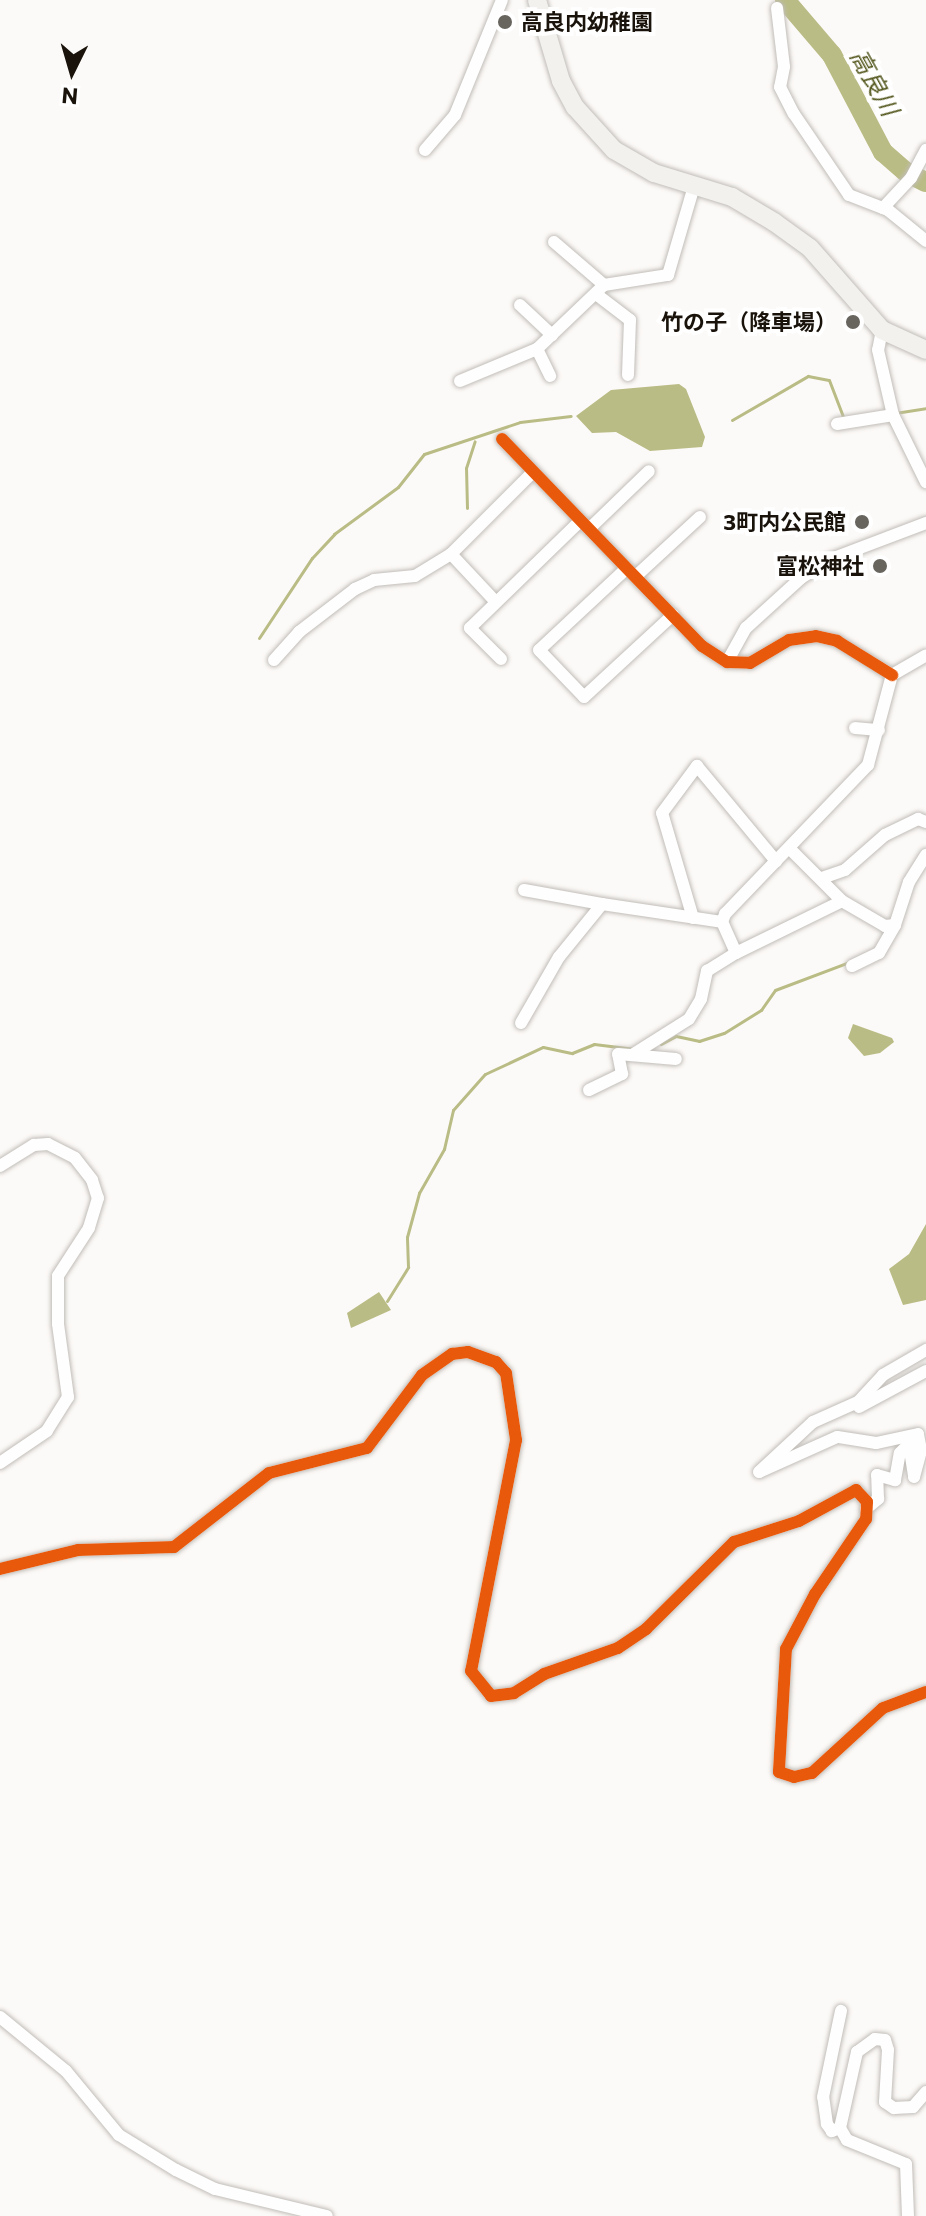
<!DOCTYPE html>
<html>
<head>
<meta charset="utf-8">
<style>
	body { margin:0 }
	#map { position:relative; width:926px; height:2216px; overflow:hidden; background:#fcfaf8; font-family:Commissioner,"Noto Sans JP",sans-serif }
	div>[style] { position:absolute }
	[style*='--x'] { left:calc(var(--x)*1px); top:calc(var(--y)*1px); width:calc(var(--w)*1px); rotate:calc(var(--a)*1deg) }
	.water>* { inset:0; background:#babc85 }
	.stream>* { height:3px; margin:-1.5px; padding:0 1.5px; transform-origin:1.5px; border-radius:1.5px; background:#babc85 }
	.river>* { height:20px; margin:-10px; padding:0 10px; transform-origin:10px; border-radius:10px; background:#babc85 }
	.roads { filter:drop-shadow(0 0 2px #c1bdb8) drop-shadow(0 0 2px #c1bdb8) }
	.street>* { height:12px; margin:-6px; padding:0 6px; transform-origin:6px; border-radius:6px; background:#fffefe }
	.secondary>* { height:18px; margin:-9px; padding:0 9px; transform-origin:9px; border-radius:9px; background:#f2f1ee }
	.cycleway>* { height:12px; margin:-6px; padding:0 6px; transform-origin:6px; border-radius:6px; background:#e8590c }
	.dots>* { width:22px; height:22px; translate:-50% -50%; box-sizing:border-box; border:4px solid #fff; border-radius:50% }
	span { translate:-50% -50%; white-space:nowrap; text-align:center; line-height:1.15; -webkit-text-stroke:8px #fff; paint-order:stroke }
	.poi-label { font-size:22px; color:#19130b; font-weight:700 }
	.left { translate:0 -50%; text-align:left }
	.right { translate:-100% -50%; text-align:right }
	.water-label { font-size:24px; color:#54571d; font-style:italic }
	.north { position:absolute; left:32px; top:32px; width:80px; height:80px; -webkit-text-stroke:6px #fff; paint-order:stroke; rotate:185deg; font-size:22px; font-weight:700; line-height:32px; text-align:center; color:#19130b }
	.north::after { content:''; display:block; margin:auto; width:28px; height:36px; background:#19130b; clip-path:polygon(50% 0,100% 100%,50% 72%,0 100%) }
</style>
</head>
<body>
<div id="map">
	<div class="water">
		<i style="clip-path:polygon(679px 384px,686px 389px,705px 437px,702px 447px,650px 451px,616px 432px,592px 433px,576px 416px,611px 390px)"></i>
		<i style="clip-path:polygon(853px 1024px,892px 1038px,894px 1042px,880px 1053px,864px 1056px,848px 1038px)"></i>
		<i style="clip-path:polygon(926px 1224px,926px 1300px,903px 1305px,889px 1269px,909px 1254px)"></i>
		<i style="clip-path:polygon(379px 1292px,391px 1310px,351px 1328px,347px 1313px)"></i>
	</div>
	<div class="stream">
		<i style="--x:895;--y:413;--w:31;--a:-9"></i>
		<i style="--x:732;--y:420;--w:88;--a:-30.1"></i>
		<i style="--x:808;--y:376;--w:21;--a:11"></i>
		<i style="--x:829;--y:380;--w:42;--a:69"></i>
		<i style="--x:467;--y:508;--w:40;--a:-91.4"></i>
		<i style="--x:466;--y:468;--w:28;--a:-72"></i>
		<i style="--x:259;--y:638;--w:96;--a:-56.5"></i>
		<i style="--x:312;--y:558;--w:33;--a:-47"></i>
		<i style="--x:334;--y:534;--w:79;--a:-36.3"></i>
		<i style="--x:398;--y:487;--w:42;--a:-51.8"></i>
		<i style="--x:424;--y:454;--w:101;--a:-18.4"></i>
		<i style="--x:520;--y:422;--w:51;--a:-6.7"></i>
		<i style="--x:661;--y:1044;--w:17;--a:-28"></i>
		<i style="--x:676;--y:1036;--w:24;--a:12"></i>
		<i style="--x:699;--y:1041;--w:26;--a:-18"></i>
		<i style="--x:724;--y:1033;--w:44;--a:-31.9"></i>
		<i style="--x:761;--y:1010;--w:24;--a:-55"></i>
		<i style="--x:775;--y:990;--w:79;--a:-20.7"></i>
		<i style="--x:387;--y:1301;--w:40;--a:-58"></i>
		<i style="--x:408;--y:1267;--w:30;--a:-92"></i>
		<i style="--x:407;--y:1237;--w:46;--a:-74.7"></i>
		<i style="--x:419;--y:1193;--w:51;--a:-60.4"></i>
		<i style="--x:444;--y:1149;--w:40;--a:-77"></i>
		<i style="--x:453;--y:1110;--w:48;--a:-48.4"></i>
		<i style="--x:485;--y:1074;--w:64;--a:-25"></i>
		<i style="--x:543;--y:1047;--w:30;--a:12"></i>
		<i style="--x:572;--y:1053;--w:24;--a:-22"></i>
		<i style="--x:594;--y:1044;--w:41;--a:7"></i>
	</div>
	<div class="river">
		<i style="--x:785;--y:0;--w:72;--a:49.5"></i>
		<i style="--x:832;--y:55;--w:110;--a:62.3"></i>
		<i style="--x:883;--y:152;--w:30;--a:41"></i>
		<i style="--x:906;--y:172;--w:22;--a:27"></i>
	</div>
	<div class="roads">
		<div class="street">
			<i style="--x:777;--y:8;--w:59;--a:83.2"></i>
			<i style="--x:784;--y:67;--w:20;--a:101"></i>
			<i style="--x:780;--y:87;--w:30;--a:63"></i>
			<i style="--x:794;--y:114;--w:98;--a:55.8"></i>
			<i style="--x:849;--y:195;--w:42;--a:21"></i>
			<i style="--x:888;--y:210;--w:49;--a:39.2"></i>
			<i style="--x:425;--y:150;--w:46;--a:-49.4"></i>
			<i style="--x:455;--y:115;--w:124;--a:-67.8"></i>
			<i style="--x:883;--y:208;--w:41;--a:-47"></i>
			<i style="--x:911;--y:178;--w:32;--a:-62"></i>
			<i style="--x:554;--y:242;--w:66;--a:40.7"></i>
			<i style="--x:596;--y:294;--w:43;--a:37.4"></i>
			<i style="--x:630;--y:320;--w:55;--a:92.1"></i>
			<i style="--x:520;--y:305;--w:44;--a:43.2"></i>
			<i style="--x:882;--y:330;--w:20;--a:101"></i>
			<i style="--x:878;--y:350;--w:67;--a:77"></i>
			<i style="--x:893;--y:415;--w:75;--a:63.8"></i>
			<i style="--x:537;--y:349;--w:30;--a:64"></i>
			<i style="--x:460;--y:381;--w:83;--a:-22.6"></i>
			<i style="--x:537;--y:349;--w:93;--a:-43.7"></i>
			<i style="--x:604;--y:285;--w:65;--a:-8.9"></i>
			<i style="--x:668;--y:275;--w:93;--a:-73.7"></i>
			<i style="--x:837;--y:424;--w:57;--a:-9.1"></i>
			<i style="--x:502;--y:439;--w:288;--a:46"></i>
			<i style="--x:702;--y:646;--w:30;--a:33"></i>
			<i style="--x:727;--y:662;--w:23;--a:2"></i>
			<i style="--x:750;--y:663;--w:45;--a:-30.5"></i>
			<i style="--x:789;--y:640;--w:27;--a:-8"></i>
			<i style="--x:816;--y:636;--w:22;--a:13"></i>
			<i style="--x:837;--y:641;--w:65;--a:31.7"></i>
			<i style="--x:589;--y:529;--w:83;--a:-44"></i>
			<i style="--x:451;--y:554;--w:64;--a:46.9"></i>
			<i style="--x:627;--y:568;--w:120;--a:137"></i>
			<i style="--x:539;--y:650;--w:65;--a:46.2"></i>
			<i style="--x:584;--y:697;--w:121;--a:-42.7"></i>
			<i style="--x:636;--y:576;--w:87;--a:-42.7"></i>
			<i style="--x:501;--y:659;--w:44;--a:-135"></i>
			<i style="--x:470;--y:628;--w:153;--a:-44.2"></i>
			<i style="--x:274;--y:660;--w:38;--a:-48"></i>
			<i style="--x:299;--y:632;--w:71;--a:-37.5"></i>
			<i style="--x:355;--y:589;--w:21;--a:-25"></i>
			<i style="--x:374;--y:580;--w:41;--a:-5.6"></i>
			<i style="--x:415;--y:576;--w:42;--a:-31.4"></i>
			<i style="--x:451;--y:554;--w:116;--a:-45"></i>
			<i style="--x:727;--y:662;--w:39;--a:-61"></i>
			<i style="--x:746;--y:628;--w:74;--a:-42.3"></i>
			<i style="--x:801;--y:578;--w:36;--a:-32"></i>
			<i style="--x:831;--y:559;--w:102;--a:-20.8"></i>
			<i style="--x:892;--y:675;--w:39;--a:-30"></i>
			<i style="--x:855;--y:728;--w:24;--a:5"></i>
			<i style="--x:789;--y:848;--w:75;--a:45"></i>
			<i style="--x:822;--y:878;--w:24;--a:-19"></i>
			<i style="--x:845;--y:870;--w:53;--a:-41.2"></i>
			<i style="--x:885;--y:835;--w:37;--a:-26"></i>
			<i style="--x:918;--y:819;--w:9;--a:21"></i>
			<i style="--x:524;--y:890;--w:79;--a:10.2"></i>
			<i style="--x:693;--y:918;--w:109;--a:-106.4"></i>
			<i style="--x:662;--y:813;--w:59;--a:-53.3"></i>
			<i style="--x:697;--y:766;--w:124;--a:50.3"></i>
			<i style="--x:736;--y:953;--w:34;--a:-114"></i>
			<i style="--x:722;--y:922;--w:9;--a:-69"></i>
			<i style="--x:725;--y:914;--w:207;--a:-46.2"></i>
			<i style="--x:868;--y:765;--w:93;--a:-75.1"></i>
			<i style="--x:852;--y:966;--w:30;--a:-26"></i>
			<i style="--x:879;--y:953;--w:32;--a:-60"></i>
			<i style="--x:521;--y:1023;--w:76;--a:-60.1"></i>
			<i style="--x:559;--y:957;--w:68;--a:-50.9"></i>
			<i style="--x:602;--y:904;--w:121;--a:8.5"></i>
			<i style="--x:632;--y:1055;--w:67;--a:-32.3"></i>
			<i style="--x:689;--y:1019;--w:23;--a:-59"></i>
			<i style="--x:701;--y:999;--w:29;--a:-78"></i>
			<i style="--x:707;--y:971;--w:34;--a:-32"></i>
			<i style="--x:736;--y:953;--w:118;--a:-26.1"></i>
			<i style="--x:842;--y:901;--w:50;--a:30.2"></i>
			<i style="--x:885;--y:926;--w:10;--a:-6"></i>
			<i style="--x:895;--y:925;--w:45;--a:-72"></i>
			<i style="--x:909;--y:882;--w:32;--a:-58"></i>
			<i style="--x:589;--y:1090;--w:37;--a:-26"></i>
			<i style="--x:622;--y:1074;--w:20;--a:-101"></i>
			<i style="--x:618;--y:1054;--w:58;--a:4.9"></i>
			<i style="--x:0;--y:1166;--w:40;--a:-32"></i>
			<i style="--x:34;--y:1145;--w:14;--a:-4"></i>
			<i style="--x:48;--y:1144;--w:30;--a:27"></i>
			<i style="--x:75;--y:1158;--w:28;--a:52"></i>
			<i style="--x:92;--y:1180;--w:19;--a:72"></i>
			<i style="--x:98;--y:1198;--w:31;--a:107"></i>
			<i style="--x:89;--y:1228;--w:57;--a:122.9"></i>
			<i style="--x:58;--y:1276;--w:48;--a:90"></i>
			<i style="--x:58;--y:1324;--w:74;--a:82.2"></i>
			<i style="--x:68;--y:1397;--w:40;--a:122"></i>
			<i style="--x:47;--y:1431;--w:57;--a:145.8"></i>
			<i style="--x:859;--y:1407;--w:76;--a:-28.2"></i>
			<i style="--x:866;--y:1509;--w:16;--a:-40"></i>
			<i style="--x:878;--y:1499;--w:24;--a:-92"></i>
			<i style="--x:877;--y:1475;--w:19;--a:16"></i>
			<i style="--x:895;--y:1480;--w:27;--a:-80"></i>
			<i style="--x:900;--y:1453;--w:13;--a:-45"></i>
			<i style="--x:909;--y:1444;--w:33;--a:81"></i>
			<i style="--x:914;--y:1477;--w:28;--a:-75"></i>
			<i style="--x:921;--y:1450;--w:16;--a:-101"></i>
			<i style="--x:918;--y:1434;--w:43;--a:167.9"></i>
			<i style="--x:876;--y:1443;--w:39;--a:-171"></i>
			<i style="--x:837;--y:1437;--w:85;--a:155.8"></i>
			<i style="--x:759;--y:1472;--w:74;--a:-42.8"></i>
			<i style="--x:813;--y:1422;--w:49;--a:-24"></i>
			<i style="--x:858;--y:1402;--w:37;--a:-47"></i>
			<i style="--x:883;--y:1375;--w:50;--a:-30.2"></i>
			<i style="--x:0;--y:1569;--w:80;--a:-13.7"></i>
			<i style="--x:78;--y:1550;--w:96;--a:-1.8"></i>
			<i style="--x:174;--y:1547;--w:120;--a:-37.9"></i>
			<i style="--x:269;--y:1473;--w:101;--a:-14.3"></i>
			<i style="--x:367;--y:1448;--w:91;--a:-53"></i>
			<i style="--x:422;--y:1375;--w:37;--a:-35"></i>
			<i style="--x:452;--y:1354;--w:16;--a:-7"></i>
			<i style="--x:468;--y:1352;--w:30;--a:20"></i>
			<i style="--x:496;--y:1362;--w:15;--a:48"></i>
			<i style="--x:506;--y:1373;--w:68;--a:81.5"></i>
			<i style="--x:516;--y:1440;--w:235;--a:101"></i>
			<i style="--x:471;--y:1671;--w:32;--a:51"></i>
			<i style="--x:491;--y:1696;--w:23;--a:-7"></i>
			<i style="--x:514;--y:1693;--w:36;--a:-32"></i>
			<i style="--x:544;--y:1674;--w:78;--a:-19.4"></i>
			<i style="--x:618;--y:1648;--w:34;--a:-34"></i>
			<i style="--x:646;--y:1629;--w:124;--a:-44.7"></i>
			<i style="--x:734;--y:1542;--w:68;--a:-17.9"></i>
			<i style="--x:799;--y:1521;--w:65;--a:-28.5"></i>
			<i style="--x:856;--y:1490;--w:16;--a:47"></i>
			<i style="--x:867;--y:1502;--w:17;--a:93"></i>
			<i style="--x:866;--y:1519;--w:91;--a:124.2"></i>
			<i style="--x:815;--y:1594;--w:62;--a:117.8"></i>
			<i style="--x:786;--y:1649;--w:123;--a:93.3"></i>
			<i style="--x:779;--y:1772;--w:16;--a:18"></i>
			<i style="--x:794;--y:1777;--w:18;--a:-13"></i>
			<i style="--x:812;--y:1773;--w:96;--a:-42.5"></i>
			<i style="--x:883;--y:1708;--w:46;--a:-20.4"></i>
			<i style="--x:0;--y:2017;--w:85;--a:39.3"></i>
			<i style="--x:66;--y:2071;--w:83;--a:50.4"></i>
			<i style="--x:119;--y:2135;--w:67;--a:31.6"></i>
			<i style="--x:176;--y:2170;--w:43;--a:26"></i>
			<i style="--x:215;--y:2189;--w:115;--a:13.6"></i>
			<i style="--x:840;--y:2128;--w:9;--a:159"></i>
			<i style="--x:832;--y:2131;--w:9;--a:-126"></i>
			<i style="--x:827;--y:2124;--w:27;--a:-98"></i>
			<i style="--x:823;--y:2097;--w:88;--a:-78.2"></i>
			<i style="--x:908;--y:2216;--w:52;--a:-92.2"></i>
			<i style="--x:906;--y:2164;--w:64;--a:-157.9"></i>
			<i style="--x:847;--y:2140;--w:14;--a:-120"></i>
			<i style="--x:840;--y:2128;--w:78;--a:-77.4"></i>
			<i style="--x:857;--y:2052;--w:22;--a:-36"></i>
			<i style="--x:875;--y:2039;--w:10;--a:6"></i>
			<i style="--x:885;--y:2040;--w:10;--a:73"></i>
			<i style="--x:888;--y:2050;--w:52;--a:93.3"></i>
			<i style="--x:885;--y:2102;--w:11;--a:34"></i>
			<i style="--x:894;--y:2108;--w:19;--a:-3"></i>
			<i style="--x:913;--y:2107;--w:20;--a:-49"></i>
		</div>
		<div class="secondary">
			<i style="--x:537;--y:0;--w:84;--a:73.5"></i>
			<i style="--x:561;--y:81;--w:30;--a:62"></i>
			<i style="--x:575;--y:107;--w:58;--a:47.8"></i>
			<i style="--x:614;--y:150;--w:46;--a:29.9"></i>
			<i style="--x:654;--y:173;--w:82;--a:17.1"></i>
			<i style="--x:732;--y:197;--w:49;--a:30.8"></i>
			<i style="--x:774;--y:222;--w:44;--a:35.8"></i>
			<i style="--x:810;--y:248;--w:109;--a:48.7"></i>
			<i style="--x:882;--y:330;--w:48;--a:24.4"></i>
		</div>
	</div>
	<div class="cycleway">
		<i style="--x:502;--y:439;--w:288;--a:46"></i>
		<i style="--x:702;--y:646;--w:30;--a:33"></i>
		<i style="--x:727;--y:662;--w:23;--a:2"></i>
		<i style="--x:750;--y:663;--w:45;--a:-30.5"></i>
		<i style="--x:789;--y:640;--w:27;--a:-8"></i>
		<i style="--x:816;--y:636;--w:22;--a:13"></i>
		<i style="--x:837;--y:641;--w:65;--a:31.7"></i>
		<i style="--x:0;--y:1569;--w:80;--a:-13.7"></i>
		<i style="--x:78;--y:1550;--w:96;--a:-1.8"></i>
		<i style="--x:174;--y:1547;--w:120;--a:-37.9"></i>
		<i style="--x:269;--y:1473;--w:101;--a:-14.3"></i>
		<i style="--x:367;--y:1448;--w:91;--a:-53"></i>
		<i style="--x:422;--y:1375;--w:37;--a:-35"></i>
		<i style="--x:452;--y:1354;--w:16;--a:-7"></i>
		<i style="--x:468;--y:1352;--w:30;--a:20"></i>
		<i style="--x:496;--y:1362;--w:15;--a:48"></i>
		<i style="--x:506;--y:1373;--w:68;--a:81.5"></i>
		<i style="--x:516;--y:1440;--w:235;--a:101"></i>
		<i style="--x:471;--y:1671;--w:32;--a:51"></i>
		<i style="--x:491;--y:1696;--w:23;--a:-7"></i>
		<i style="--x:514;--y:1693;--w:36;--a:-32"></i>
		<i style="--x:544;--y:1674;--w:78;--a:-19.4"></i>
		<i style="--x:618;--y:1648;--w:34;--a:-34"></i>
		<i style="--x:646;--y:1629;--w:124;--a:-44.7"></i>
		<i style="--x:734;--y:1542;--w:68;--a:-17.9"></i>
		<i style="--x:799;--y:1521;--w:65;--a:-28.5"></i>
		<i style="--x:856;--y:1490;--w:16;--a:47"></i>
		<i style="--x:867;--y:1502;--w:17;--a:93"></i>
		<i style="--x:866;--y:1519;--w:91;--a:124.2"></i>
		<i style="--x:815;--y:1594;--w:62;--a:117.8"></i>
		<i style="--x:786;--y:1649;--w:123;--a:93.3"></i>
		<i style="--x:779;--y:1772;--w:16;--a:18"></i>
		<i style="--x:794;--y:1777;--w:18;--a:-13"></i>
		<i style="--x:812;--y:1773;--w:96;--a:-42.5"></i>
		<i style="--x:883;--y:1708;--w:46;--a:-20.4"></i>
	</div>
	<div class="dots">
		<i style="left:505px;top:22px;background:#68645e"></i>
		<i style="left:853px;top:322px;background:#68645e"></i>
		<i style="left:862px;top:522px;background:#68645e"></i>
		<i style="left:880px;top:566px;background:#68645e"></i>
	</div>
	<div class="poi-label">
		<span class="left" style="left:521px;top:22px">高良内幼稚園</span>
		<span class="right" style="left:837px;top:322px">竹の子（降車場）</span>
		<span class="right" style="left:846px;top:522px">3町内公民館</span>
		<span class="right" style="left:864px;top:566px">富松神社</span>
	</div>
	<div class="water-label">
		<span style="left:875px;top:82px;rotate:61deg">高良川</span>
	</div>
	<div class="north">N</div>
</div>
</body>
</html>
